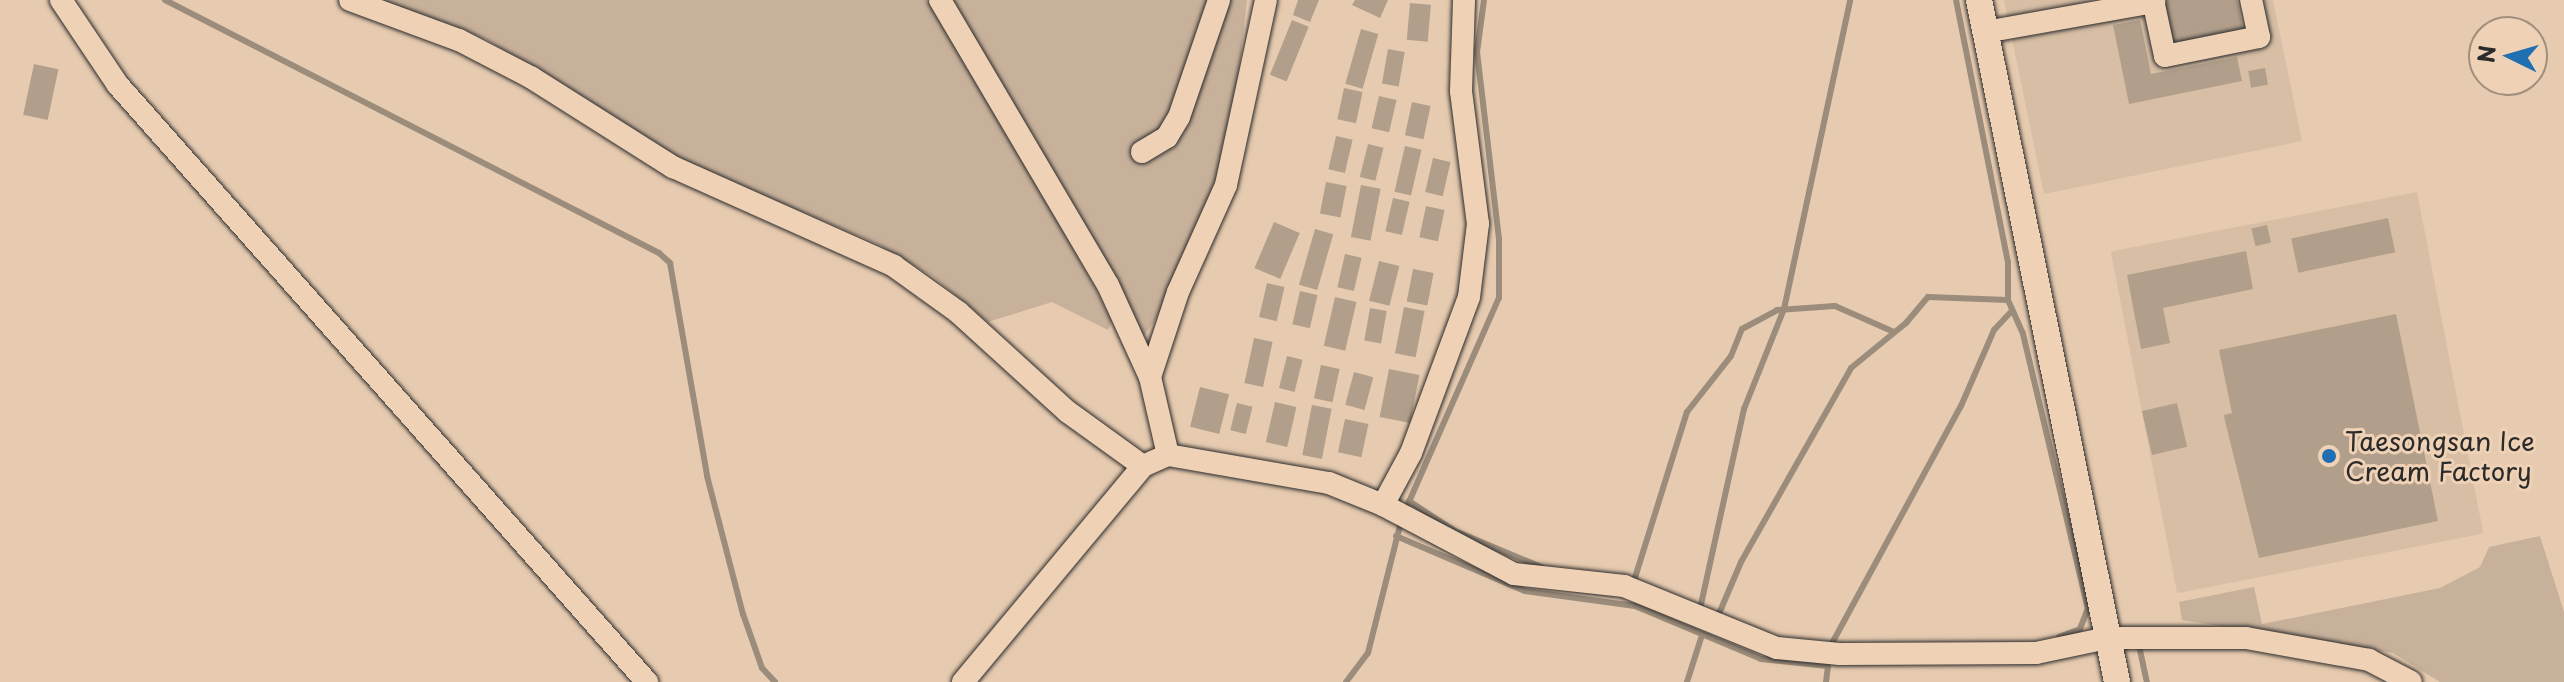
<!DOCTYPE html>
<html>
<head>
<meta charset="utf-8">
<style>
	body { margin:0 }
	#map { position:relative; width:2564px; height:682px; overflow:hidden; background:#e7cbb0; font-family:"Playpen Sans",sans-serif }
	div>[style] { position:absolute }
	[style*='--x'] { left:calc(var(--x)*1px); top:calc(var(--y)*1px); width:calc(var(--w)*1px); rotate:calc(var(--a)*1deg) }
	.built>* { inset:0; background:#d7bea5; transform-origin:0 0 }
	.green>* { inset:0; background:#c8b19b }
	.stream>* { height:6px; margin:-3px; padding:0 3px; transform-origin:3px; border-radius:3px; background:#9c8c7b }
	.building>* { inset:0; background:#b29f8b; transform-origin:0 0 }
	.roads { filter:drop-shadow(0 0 2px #2b2b2b) drop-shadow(0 0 2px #2b2b2b) }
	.minor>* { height:22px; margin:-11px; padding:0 11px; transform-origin:11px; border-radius:11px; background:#efd2b6 }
	.tertiary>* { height:26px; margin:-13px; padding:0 13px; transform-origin:13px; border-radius:13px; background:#efd2b6 }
	.dots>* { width:22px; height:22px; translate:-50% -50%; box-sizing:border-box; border:4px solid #efd2b6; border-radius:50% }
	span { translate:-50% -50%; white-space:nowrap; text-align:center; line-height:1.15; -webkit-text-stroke:6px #efd2b6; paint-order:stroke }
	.poi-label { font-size:26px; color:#2b2b2b }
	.left { translate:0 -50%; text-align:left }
	.north { position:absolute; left:2468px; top:16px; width:80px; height:80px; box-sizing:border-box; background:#efd2b6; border:2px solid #a18f7e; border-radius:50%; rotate:275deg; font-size:22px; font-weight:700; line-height:32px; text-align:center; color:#2b2b2b }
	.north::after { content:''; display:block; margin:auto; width:28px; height:36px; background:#1f6fb2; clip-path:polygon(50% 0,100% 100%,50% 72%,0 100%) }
</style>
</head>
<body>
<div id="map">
	<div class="built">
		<i style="clip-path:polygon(2004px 0,2273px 0,2302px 141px,2044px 194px)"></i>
		<i style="left:2417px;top:192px;width:348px;height:312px;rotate:79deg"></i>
	</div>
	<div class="green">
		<i style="clip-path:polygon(379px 0,926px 0,960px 44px,1096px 289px,1112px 321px,1108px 330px,1052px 302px,988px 322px,934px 277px,876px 243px,680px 160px,486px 39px)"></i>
		<i style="clip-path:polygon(951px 0,1213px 0,1190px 72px,1152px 154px,1226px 0,1247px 0,1231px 141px,1215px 193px,1161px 312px,1143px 337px)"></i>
		<i style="clip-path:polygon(2540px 536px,2564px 612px,2564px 682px,2440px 682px,2393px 653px,2182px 620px,2179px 602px,2254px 587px,2262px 624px,2440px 588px,2480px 567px,2489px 547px)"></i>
	</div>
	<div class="stream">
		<i style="--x:165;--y:0;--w:555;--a:27.12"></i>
		<i style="--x:659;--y:253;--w:15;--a:42"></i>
		<i style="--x:670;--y:263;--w:216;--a:80.1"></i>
		<i style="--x:707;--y:476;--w:143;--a:75.4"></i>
		<i style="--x:743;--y:614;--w:57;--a:70.6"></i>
		<i style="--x:762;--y:668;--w:19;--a:47"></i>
		<i style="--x:1956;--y:0;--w:267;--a:78.8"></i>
		<i style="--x:2008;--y:262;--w:38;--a:90"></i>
		<i style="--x:2008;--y:300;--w:37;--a:66"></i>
		<i style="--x:2023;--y:334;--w:282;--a:76.7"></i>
		<i style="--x:2088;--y:608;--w:22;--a:111"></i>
		<i style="--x:2080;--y:629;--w:22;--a:159"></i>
		<i style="--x:1409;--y:501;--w:55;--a:33.1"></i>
		<i style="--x:1455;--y:531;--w:93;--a:22.7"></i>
		<i style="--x:1408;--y:504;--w:225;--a:-66.2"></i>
		<i style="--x:1499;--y:298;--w:59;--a:-90"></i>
		<i style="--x:1499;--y:239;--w:188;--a:-96.7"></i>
		<i style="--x:1477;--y:52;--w:52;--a:-82.3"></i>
		<i style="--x:1396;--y:536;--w:140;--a:23.1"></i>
		<i style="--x:1525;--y:591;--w:111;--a:7.8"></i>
		<i style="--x:1635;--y:606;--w:137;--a:22.8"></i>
		<i style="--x:1761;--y:659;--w:67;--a:6"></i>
		<i style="--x:1828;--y:666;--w:16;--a:97"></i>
		<i style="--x:1633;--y:584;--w:180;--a:-72.6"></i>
		<i style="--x:1687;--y:412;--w:71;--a:-51.8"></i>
		<i style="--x:1731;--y:356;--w:29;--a:-68"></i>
		<i style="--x:1742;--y:329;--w:40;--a:-28"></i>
		<i style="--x:1777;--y:310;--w:58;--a:-3.9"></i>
		<i style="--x:1835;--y:306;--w:62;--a:23.7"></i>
		<i style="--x:1700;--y:609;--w:205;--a:-77.6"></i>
		<i style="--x:1744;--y:409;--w:108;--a:-68.2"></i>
		<i style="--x:1784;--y:309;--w:316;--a:-77.9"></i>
		<i style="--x:1718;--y:616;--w:59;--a:-66.9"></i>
		<i style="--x:1741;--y:562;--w:223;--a:-60.4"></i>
		<i style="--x:1851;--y:368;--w:71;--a:-39.3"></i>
		<i style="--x:1906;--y:323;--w:34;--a:-50"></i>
		<i style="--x:1928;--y:297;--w:80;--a:2.1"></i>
		<i style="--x:1830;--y:647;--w:274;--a:-61.5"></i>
		<i style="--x:1961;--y:406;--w:83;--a:-66.5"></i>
		<i style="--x:1994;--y:330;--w:26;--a:-47"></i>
		<i style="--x:2140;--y:650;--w:33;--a:78"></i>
		<i style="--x:1346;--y:682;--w:36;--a:-53"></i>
		<i style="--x:1368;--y:653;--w:135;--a:-75.9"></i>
		<i style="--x:1687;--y:682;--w:49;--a:-72.3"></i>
	</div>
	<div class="building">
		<i style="clip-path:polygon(1298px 0,1319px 0,1310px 22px,1293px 15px)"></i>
		<i style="clip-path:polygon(1355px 0,1388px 0,1380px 18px,1352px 5px)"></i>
		<i style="clip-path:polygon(2164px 0,2237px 0,2243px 30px,2173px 44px)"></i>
		<i style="left:1410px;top:3px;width:21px;height:37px;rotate:5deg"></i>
		<i style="left:1292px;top:20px;width:18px;height:59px;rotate:22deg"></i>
		<i style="clip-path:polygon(2140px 20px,2151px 74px,2237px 57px,2242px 81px,2129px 104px,2113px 25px)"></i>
		<i style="left:1361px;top:29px;width:18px;height:57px;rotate:16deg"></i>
		<i style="left:1388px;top:49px;width:17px;height:35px;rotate:10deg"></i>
		<i style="left:34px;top:64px;width:25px;height:52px;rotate:12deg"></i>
		<i style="left:2265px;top:68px;width:17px;height:17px;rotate:80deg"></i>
		<i style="left:1344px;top:88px;width:19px;height:32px;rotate:12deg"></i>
		<i style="left:1379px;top:96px;width:18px;height:33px;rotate:13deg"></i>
		<i style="left:1412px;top:102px;width:19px;height:34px;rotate:12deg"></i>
		<i style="left:1336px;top:136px;width:17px;height:34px;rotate:13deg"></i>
		<i style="left:1368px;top:144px;width:16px;height:34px;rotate:14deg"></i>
		<i style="left:1405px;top:146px;width:17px;height:47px;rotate:13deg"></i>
		<i style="left:1433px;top:158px;width:18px;height:35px;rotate:13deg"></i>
		<i style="left:1326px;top:182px;width:21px;height:32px;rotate:11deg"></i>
		<i style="left:1361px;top:185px;width:20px;height:53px;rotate:11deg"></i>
		<i style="left:1393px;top:198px;width:17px;height:34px;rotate:13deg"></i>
		<i style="left:1426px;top:206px;width:19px;height:32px;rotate:12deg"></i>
		<i style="left:2388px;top:218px;width:35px;height:99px;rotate:78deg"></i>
		<i style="left:1274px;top:222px;width:28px;height:50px;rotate:23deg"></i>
		<i style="left:2267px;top:225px;width:18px;height:16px;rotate:77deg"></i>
		<i style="left:1315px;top:229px;width:19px;height:58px;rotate:16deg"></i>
		<i style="clip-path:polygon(2246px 251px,2253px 289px,2163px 308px,2170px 343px,2141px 349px,2127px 275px)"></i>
		<i style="left:1345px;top:254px;width:17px;height:34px;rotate:13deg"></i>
		<i style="left:1379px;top:261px;width:21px;height:41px;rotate:14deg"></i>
		<i style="left:1413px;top:269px;width:21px;height:33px;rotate:11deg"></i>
		<i style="left:1267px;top:283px;width:18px;height:35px;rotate:13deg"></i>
		<i style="left:1300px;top:291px;width:18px;height:34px;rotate:13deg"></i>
		<i style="left:1335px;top:297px;width:22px;height:50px;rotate:13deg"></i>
		<i style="left:1404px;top:307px;width:21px;height:47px;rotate:11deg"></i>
		<i style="left:1370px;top:308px;width:17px;height:33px;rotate:10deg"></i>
		<i style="clip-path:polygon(2396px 314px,2438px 521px,2259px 558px,2225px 421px,2224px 415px,2232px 413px,2219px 350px)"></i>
		<i style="left:1254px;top:338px;width:19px;height:46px;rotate:12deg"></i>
		<i style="left:1287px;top:356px;width:16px;height:33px;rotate:14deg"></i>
		<i style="left:1321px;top:365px;width:19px;height:34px;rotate:12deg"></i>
		<i style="left:1389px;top:369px;width:31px;height:49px;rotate:11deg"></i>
		<i style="left:1354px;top:372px;width:20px;height:34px;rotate:15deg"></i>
		<i style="left:1200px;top:387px;width:30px;height:41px;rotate:14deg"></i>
		<i style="left:1275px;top:402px;width:22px;height:41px;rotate:13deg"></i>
		<i style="left:1237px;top:403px;width:16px;height:28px;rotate:14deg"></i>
		<i style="left:2177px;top:403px;width:45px;height:36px;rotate:77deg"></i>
		<i style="left:1312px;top:405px;width:20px;height:51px;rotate:11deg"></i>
		<i style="left:1345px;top:419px;width:24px;height:34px;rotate:12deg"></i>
	</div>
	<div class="roads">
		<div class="minor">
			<i style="--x:61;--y:0;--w:102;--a:56.2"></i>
			<i style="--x:118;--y:85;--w:798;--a:48.46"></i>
			<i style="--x:350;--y:0;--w:116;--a:20.2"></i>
			<i style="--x:459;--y:40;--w:82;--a:27.5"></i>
			<i style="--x:532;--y:78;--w:167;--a:32.3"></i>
			<i style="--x:673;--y:167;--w:242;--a:24.1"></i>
			<i style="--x:894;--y:266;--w:79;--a:35.7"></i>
			<i style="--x:958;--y:312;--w:149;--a:42.3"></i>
			<i style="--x:1068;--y:412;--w:92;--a:35.8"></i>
			<i style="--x:940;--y:0;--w:331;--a:59.5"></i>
			<i style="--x:1108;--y:285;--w:101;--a:65.5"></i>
			<i style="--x:1150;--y:377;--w:80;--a:77"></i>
			<i style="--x:2153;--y:0;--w:57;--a:77.9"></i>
			<i style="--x:2165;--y:56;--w:96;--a:-11.4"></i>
			<i style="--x:2259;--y:37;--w:38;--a:-102"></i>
			<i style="--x:1985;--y:32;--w:172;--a:-10.1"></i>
			<i style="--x:1142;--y:152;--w:29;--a:-31"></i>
			<i style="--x:1167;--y:137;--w:23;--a:-59"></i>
			<i style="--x:1179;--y:117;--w:124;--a:-71.1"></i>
			<i style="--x:1150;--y:377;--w:89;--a:-71.8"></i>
			<i style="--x:1178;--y:292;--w:117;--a:-65.8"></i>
			<i style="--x:1226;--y:185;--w:189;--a:-77.8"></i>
			<i style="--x:1383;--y:505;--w:59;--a:-61.7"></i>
			<i style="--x:1411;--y:453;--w:166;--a:-69.6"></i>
			<i style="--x:1469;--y:297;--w:74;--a:-83"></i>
			<i style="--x:1478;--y:224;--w:134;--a:-97.3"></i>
			<i style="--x:1461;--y:91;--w:91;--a:-88.1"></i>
			<i style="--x:963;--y:682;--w:281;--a:-50.2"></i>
			<i style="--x:1143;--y:466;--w:27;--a:-24"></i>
			<i style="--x:1168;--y:455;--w:163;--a:9.9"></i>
			<i style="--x:1329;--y:483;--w:58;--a:22.2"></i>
			<i style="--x:1383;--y:505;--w:148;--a:27.8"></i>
			<i style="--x:1514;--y:574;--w:111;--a:6.2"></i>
			<i style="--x:1624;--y:586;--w:165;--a:22.1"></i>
			<i style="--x:1777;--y:648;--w:63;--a:5.4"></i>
			<i style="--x:1840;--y:654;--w:196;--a:-0.3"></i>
			<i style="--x:2036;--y:653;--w:73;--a:-11.9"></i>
			<i style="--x:2107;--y:638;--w:139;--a:0"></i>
			<i style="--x:2246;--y:638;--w:125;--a:10.1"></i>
			<i style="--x:2369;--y:660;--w:47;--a:27.6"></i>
		</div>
		<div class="tertiary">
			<i style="--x:1979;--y:0;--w:696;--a:78.56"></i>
		</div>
	</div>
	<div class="dots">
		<i style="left:2329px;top:456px;background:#1f6fb2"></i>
	</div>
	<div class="poi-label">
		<span class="left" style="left:2345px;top:456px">Taesongsan Ice<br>Cream Factory</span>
	</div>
	<div class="north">N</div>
</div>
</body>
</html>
